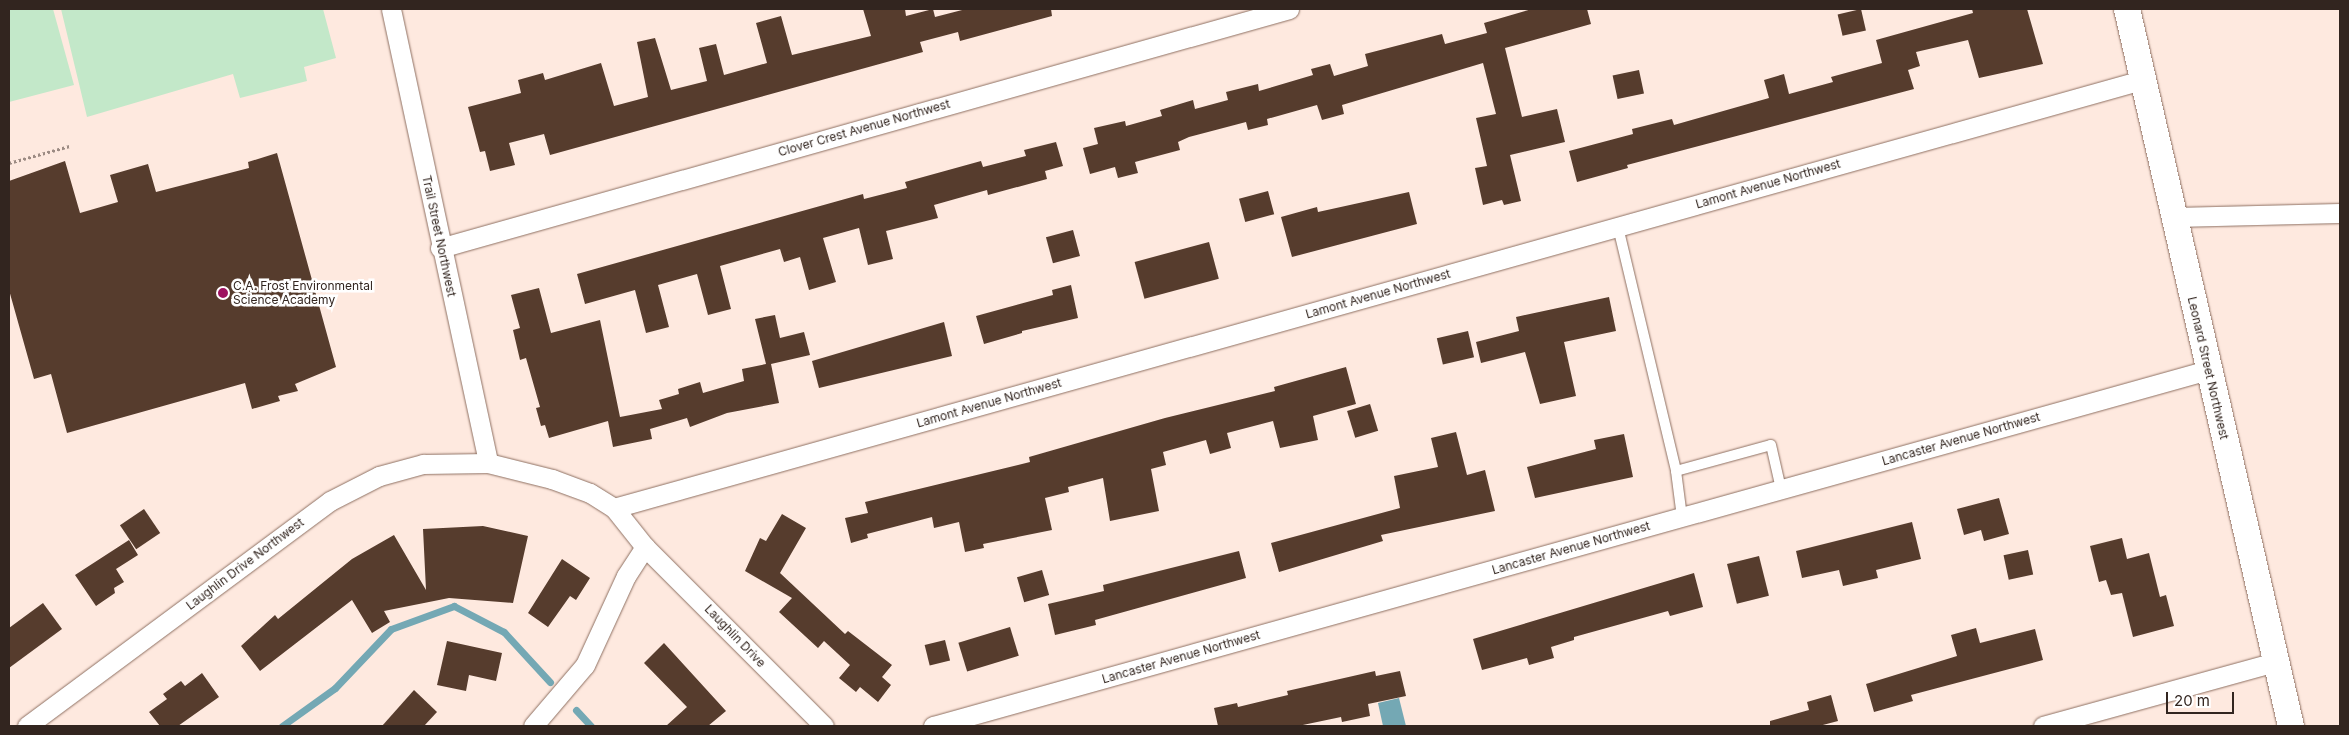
<!DOCTYPE html>
<html>
<head>
<meta charset="utf-8">
<style>
	body { margin:0 }
	#map { position:relative; width:2349px; height:735px; overflow:hidden; background:#fee9df; font-family:Inter,sans-serif }
	div>[style] { position:absolute }
	[style*='--x'] { left:calc(var(--x)*1px); top:calc(var(--y)*1px); width:calc(var(--w)*1px); rotate:calc(var(--a)*1deg) }
	.green>* { inset:0; background:#c3e8c9 }
	.water>* { inset:0; background:#74a8b4 }
	.stream>* { height:7px; margin:-3.5px; padding:0 3.5px; transform-origin:3.5px; border-radius:3.5px; background:#74a8b4 }
	.building>* { inset:0; background:#563c2d; transform-origin:0 0 }
	.path>* { height:3px; margin-top:-1.5px; transform-origin:0; background:repeating-linear-gradient(90deg,#9c8b83 0 2.5px,transparent 0 5px) }
	.roads { filter:drop-shadow(0 0 1px #8e7062) drop-shadow(0 0 1px #8e7062) }
	.lane>* { height:10px; margin:-5px; padding:0 5px; transform-origin:5px; border-radius:5px; background:#fff }
	.street>* { height:19px; margin:-9.5px; padding:0 9.5px; transform-origin:9.5px; border-radius:9.5px; background:#fff }
	.secondary>* { height:26px; margin:-13px; padding:0 13px; transform-origin:13px; border-radius:13px; background:#fff }
	.dots>* { width:14px; height:14px; translate:-50% -50%; box-sizing:border-box; border:2px solid #fff; border-radius:50% }
	span { translate:-50% -50%; white-space:nowrap; text-align:center; line-height:1.15; -webkit-text-stroke:5px #fff; paint-order:stroke }
	.street-label { font-size:12px; color:#32251f }
	.poi-label { font-size:12px; color:#32251f }
	.left { translate:0 -50%; text-align:left }
	.frame { position:absolute; inset:0; border:10px solid #32251f; pointer-events:none }
	.scale { position:absolute; left:2166px; top:692px; width:68px; height:22px; box-sizing:border-box; border:2px solid #32251f; border-top:0; padding-left:6px; font-size:15px; line-height:18px; white-space:nowrap; color:#32251f; -webkit-text-stroke:4px #fff; paint-order:stroke }
</style>
</head>
<body>
<div id="map">
	<div class="green">
		<i style="clip-path:polygon(9px 9px,53px 9px,74px 85px,9px 102px)"></i>
		<i style="clip-path:polygon(61px 9px,323px 9px,336px 58px,304px 67px,307px 81px,240px 98px,233px 74px,87px 117px)"></i>
	</div>
	<div class="water">
		<i style="clip-path:polygon(1399px 698px,1406px 726px,1383px 726px,1378px 703px)"></i>
	</div>
	<div class="stream">
		<i style="--x:576;--y:710;--w:22;--a:47"></i>
		<i style="--x:282;--y:726;--w:65;--a:-35.6"></i>
		<i style="--x:335;--y:688;--w:81;--a:-46.5"></i>
		<i style="--x:391;--y:629;--w:67;--a:-20.1"></i>
		<i style="--x:454;--y:606;--w:56;--a:27.5"></i>
		<i style="--x:504;--y:632;--w:68;--a:47.4"></i>
	</div>
	<div class="building">
		<i style="clip-path:polygon(863px 9px,905px 9px,906px 16px,933px 9px,935px 17px,966px 9px,1051px 9px,1052px 16px,960px 41px,958px 32px,920px 42px,923px 52px,550px 155px,544px 134px,509px 143px,515px 165px,490px 171px,485px 151px,480px 152px,468px 107px,521px 93px,518px 80px,543px 73px,545px 80px,601px 63px,614px 106px,648px 97px,637px 42px,655px 38px,671px 90px,707px 81px,699px 48px,716px 44px,724px 75px,767px 63px,756px 23px,781px 16px,792px 55px,871px 36px)"></i>
		<i style="clip-path:polygon(1532px 9px,1587px 9px,1591px 24px,1505px 48px,1522px 117px,1557px 109px,1565px 142px,1510px 155px,1521px 201px,1504px 205px,1502px 200px,1483px 205px,1475px 168px,1487px 166px,1476px 118px,1496px 114px,1483px 63px,1342px 105px,1344px 114px,1322px 120px,1317px 105px,1267px 119px,1268px 125px,1248px 130px,1246px 122px,1189px 137px,1178px 142px,1180px 150px,1135px 162px,1138px 173px,1118px 178px,1115px 167px,1090px 174px,1083px 148px,1098px 144px,1094px 128px,1125px 121px,1126px 126px,1162px 116px,1160px 110px,1193px 100px,1195px 109px,1228px 100px,1226px 92px,1258px 84px,1259px 91px,1313px 75px,1311px 69px,1330px 64px,1334px 76px,1368px 66px,1365px 54px,1442px 34px,1445px 44px,1487px 33px,1484px 23px)"></i>
		<i style="left:1861px;top:9px;width:22px;height:24px;rotate:77deg"></i>
		<i style="clip-path:polygon(1972px 9px,2027px 9px,2043px 64px,1979px 78px,1968px 40px,1916px 52px,1920px 66px,1908px 70px,1914px 89px,1627px 165px,1628px 168px,1577px 182px,1569px 151px,1633px 134px,1632px 129px,1672px 119px,1674px 125px,1769px 98px,1764px 80px,1784px 74px,1789px 94px,1833px 82px,1831px 77px,1882px 63px,1876px 40px,1973px 13px)"></i>
		<i style="left:1639px;top:70px;width:24px;height:27px;rotate:78deg"></i>
		<i style="clip-path:polygon(1056px 142px,1063px 166px,1045px 171px,1047px 179px,988px 195px,987px 190px,934px 205px,938px 218px,886px 231px,893px 259px,868px 265px,859px 228px,823px 238px,836px 282px,809px 290px,800px 257px,784px 262px,780px 249px,720px 266px,731px 309px,708px 315px,697px 274px,658px 285px,669px 327px,646px 333px,635px 290px,585px 304px,577px 274px,863px 194px,864px 199px,907px 188px,905px 182px,981px 161px,983px 167px,1026px 156px,1024px 150px)"></i>
		<i style="clip-path:polygon(277px 153px,336px 367px,295px 384px,298px 391px,278px 396px,280px 401px,252px 409px,245px 383px,67px 433px,51px 374px,34px 379px,9px 290px,9px 181px,65px 161px,80px 213px,118px 202px,110px 175px,148px 164px,156px 192px,249px 168px,248px 162px)"></i>
		<i style="left:1268px;top:191px;width:24px;height:30px;rotate:75deg"></i>
		<i style="clip-path:polygon(1409px 192px,1417px 224px,1292px 257px,1281px 217px,1317px 207px,1318px 212px)"></i>
		<i style="left:1073px;top:230px;width:27px;height:28px;rotate:75deg"></i>
		<i style="left:1209px;top:242px;width:38px;height:77px;rotate:75deg"></i>
		<i style="clip-path:polygon(1071px 285px,1078px 318px,1022px 331px,1022px 333px,984px 344px,976px 316px,1053px 295px,1052px 290px)"></i>
		<i style="clip-path:polygon(539px 288px,551px 333px,600px 320px,620px 417px,662px 409px,659px 400px,679px 394px,678px 389px,700px 382px,703px 393px,744px 381px,742px 369px,766px 364px,755px 319px,775px 315px,780px 338px,804px 332px,810px 355px,771px 364px,779px 403px,727px 413px,690px 427px,687px 418px,650px 429px,652px 439px,613px 447px,608px 421px,549px 438px,545px 425px,541px 426px,536px 408px,540px 407px,526px 358px,520px 360px,513px 330px,520px 328px,511px 295px)"></i>
		<i style="clip-path:polygon(1609px 297px,1616px 331px,1564px 342px,1576px 396px,1540px 404px,1525px 352px,1481px 363px,1476px 342px,1519px 331px,1516px 317px)"></i>
		<i style="clip-path:polygon(944px 322px,952px 356px,819px 388px,812px 361px)"></i>
		<i style="left:1468px;top:331px;width:27px;height:32px;rotate:77deg"></i>
		<i style="clip-path:polygon(1346px 367px,1356px 404px,1313px 416px,1318px 440px,1280px 448px,1273px 421px,1227px 433px,1231px 448px,1210px 454px,1206px 440px,1163px 452px,1166px 465px,1151px 469px,1159px 511px,1110px 521px,1103px 478px,1068px 487px,1069px 492px,1045px 498px,1052px 530px,983px 544px,984px 548px,965px 552px,959px 522px,934px 528px,932px 517px,867px 534px,868px 538px,851px 543px,845px 518px,868px 513px,865px 502px,1030px 462px,1029px 457px,1165px 418px,1275px 391px,1274px 387px)"></i>
		<i style="left:1370px;top:404px;width:28px;height:24px;rotate:73deg"></i>
		<i style="clip-path:polygon(1456px 432px,1467px 475px,1485px 470px,1495px 511px,1381px 535px,1383px 541px,1279px 572px,1271px 543px,1400px 508px,1394px 476px,1438px 467px,1431px 438px)"></i>
		<i style="clip-path:polygon(1624px 434px,1633px 477px,1535px 498px,1527px 467px,1596px 449px,1594px 440px)"></i>
		<i style="clip-path:polygon(1999px 498px,2009px 534px,1984px 541px,1981px 530px,1964px 535px,1957px 509px)"></i>
		<i style="left:144px;top:509px;width:29px;height:29px;rotate:56deg"></i>
		<i style="clip-path:polygon(782px 514px,806px 528px,780px 573px,845px 634px,848px 631px,892px 665px,882px 677px,891px 685px,878px 702px,860px 687px,856px 692px,839px 678px,850px 665px,824px 641px,818px 648px,779px 612px,792px 598px,745px 571px,760px 538px,766px 541px)"></i>
		<i style="clip-path:polygon(1912px 522px,1921px 559px,1876px 570px,1878px 578px,1843px 586px,1839px 570px,1802px 578px,1796px 551px)"></i>
		<i style="clip-path:polygon(483px 526px,528px 536px,513px 603px,449px 598px,384px 611px,390px 622px,372px 633px,352px 600px,260px 671px,241px 646px,275px 615px,278px 619px,352px 559px,394px 535px,426px 590px,423px 529px)"></i>
		<i style="clip-path:polygon(2122px 538px,2127px 559px,2149px 553px,2160px 597px,2166px 595px,2174px 626px,2133px 637px,2122px 593px,2111px 595px,2106px 580px,2099px 582px,2090px 546px)"></i>
		<i style="clip-path:polygon(129px 540px,138px 555px,116px 569px,124px 582px,114px 588px,115px 593px,96px 606px,75px 575px)"></i>
		<i style="left:2028px;top:550px;width:25px;height:25px;rotate:78deg"></i>
		<i style="clip-path:polygon(1239px 551px,1246px 578px,1095px 620px,1096px 625px,1055px 635px,1048px 604px,1104px 591px,1103px 585px)"></i>
		<i style="left:1759px;top:556px;width:41px;height:33px;rotate:76deg"></i>
		<i style="clip-path:polygon(562px 559px,590px 578px,576px 600px,570px 596px,548px 627px,528px 613px)"></i>
		<i style="left:1042px;top:570px;width:26px;height:26px;rotate:74deg"></i>
		<i style="clip-path:polygon(1694px 573px,1703px 607px,1670px 616px,1668px 611px,1574px 637px,1574px 640px,1551px 647px,1554px 658px,1529px 665px,1527px 658px,1482px 670px,1473px 639px)"></i>
		<i style="clip-path:polygon(43px 603px,62px 629px,9px 668px,9px 628px)"></i>
		<i style="left:1010px;top:627px;width:30px;height:54px;rotate:73deg"></i>
		<i style="clip-path:polygon(1976px 628px,1980px 643px,2035px 629px,2043px 660px,1911px 695px,1913px 701px,1874px 712px,1866px 684px,1957px 656px,1951px 635px)"></i>
		<i style="left:945px;top:640px;width:21px;height:21px;rotate:76deg"></i>
		<i style="clip-path:polygon(447px 641px,502px 653px,496px 681px,469px 675px,466px 691px,437px 685px)"></i>
		<i style="clip-path:polygon(664px 643px,726px 711px,708px 726px,666px 726px,687px 707px,644px 663px)"></i>
		<i style="clip-path:polygon(1375px 671px,1376px 676px,1400px 671px,1406px 696px,1368px 704px,1370px 716px,1342px 722px,1341px 717px,1298px 726px,1218px 726px,1214px 708px,1237px 703px,1238px 707px,1288px 695px,1287px 691px)"></i>
		<i style="clip-path:polygon(202px 673px,219px 697px,178px 726px,160px 726px,149px 712px,167px 699px,163px 694px,181px 681px,185px 686px)"></i>
		<i style="clip-path:polygon(414px 690px,437px 712px,424px 726px,382px 726px)"></i>
		<i style="clip-path:polygon(1831px 695px,1838px 721px,1819px 726px,1770px 726px,1770px 721px,1809px 710px,1807px 702px)"></i>
	</div>
	<div class="path">
		<i style="--x:9;--y:163;--w:63;--a:-15.6"></i>
	</div>
	<div class="roads">
		<div class="lane">
			<i style="--x:1618;--y:227;--w:251;--a:76.6"></i>
			<i style="--x:1676;--y:471;--w:46;--a:82.6"></i>
			<i style="--x:1676;--y:471;--w:98;--a:-15.3"></i>
			<i style="--x:1771;--y:445;--w:45;--a:77.2"></i>
		</div>
		<div class="street">
			<i style="--x:391;--y:9;--w:464;--a:77.9"></i>
			<i style="--x:2174;--y:217;--w:166;--a:-1.4"></i>
			<i style="--x:440;--y:248;--w:882;--a:-15.72"></i>
			<i style="--x:614;--y:508;--w:1587;--a:-15.65"></i>
			<i style="--x:27;--y:726;--w:377;--a:-36.6"></i>
			<i style="--x:330;--y:501;--w:55;--a:-27"></i>
			<i style="--x:379;--y:476;--w:46;--a:-15.3"></i>
			<i style="--x:423;--y:464;--w:65;--a:-0.9"></i>
			<i style="--x:488;--y:463;--w:66;--a:14"></i>
			<i style="--x:552;--y:479;--w:40;--a:20.2"></i>
			<i style="--x:590;--y:493;--w:28;--a:32"></i>
			<i style="--x:614;--y:508;--w:50;--a:51.5"></i>
			<i style="--x:645;--y:547;--w:253;--a:45"></i>
			<i style="--x:533;--y:726;--w:80;--a:-49.6"></i>
			<i style="--x:585;--y:665;--w:98;--a:-65.3"></i>
			<i style="--x:626;--y:576;--w:35;--a:-57"></i>
			<i style="--x:933;--y:726;--w:1324;--a:-15.6"></i>
			<i style="--x:2043;--y:726;--w:242;--a:-15.4"></i>
		</div>
		<div class="secondary">
			<i style="--x:2127;--y:9;--w:736;--a:77.12"></i>
		</div>
	</div>
	<div class="dots">
		<i style="left:223px;top:293px;background:#9d115f"></i>
	</div>
	<div class="street-label">
		<span style="left:864px;top:128px;rotate:-16deg">Clover Crest Avenue Northwest</span>
		<span style="left:1768px;top:184px;rotate:-16deg">Lamont Avenue Northwest</span>
		<span style="left:439px;top:236px;rotate:78deg">Trail Street Northwest</span>
		<span style="left:1378px;top:294px;rotate:-16deg">Lamont Avenue Northwest</span>
		<span style="left:2208px;top:368px;rotate:77deg">Leonard Street Northwest</span>
		<span style="left:989px;top:403px;rotate:-16deg">Lamont Avenue Northwest</span>
		<span style="left:1961px;top:439px;rotate:-16deg">Lancaster Avenue Northwest</span>
		<span style="left:1571px;top:548px;rotate:-16deg">Lancaster Avenue Northwest</span>
		<span style="left:245px;top:564px;rotate:-37deg">Laughlin Drive Northwest</span>
		<span style="left:735px;top:636px;rotate:46deg">Laughlin Drive</span>
		<span style="left:1181px;top:657px;rotate:-16deg">Lancaster Avenue Northwest</span>
	</div>
	<div class="poi-label">
		<span class="left" style="left:233px;top:293px">C.A. Frost Environmental<br>Science Academy</span>
	</div>
	<div class="frame"></div>
	<div class="scale">20 m</div>
</div>
</body>
</html>
